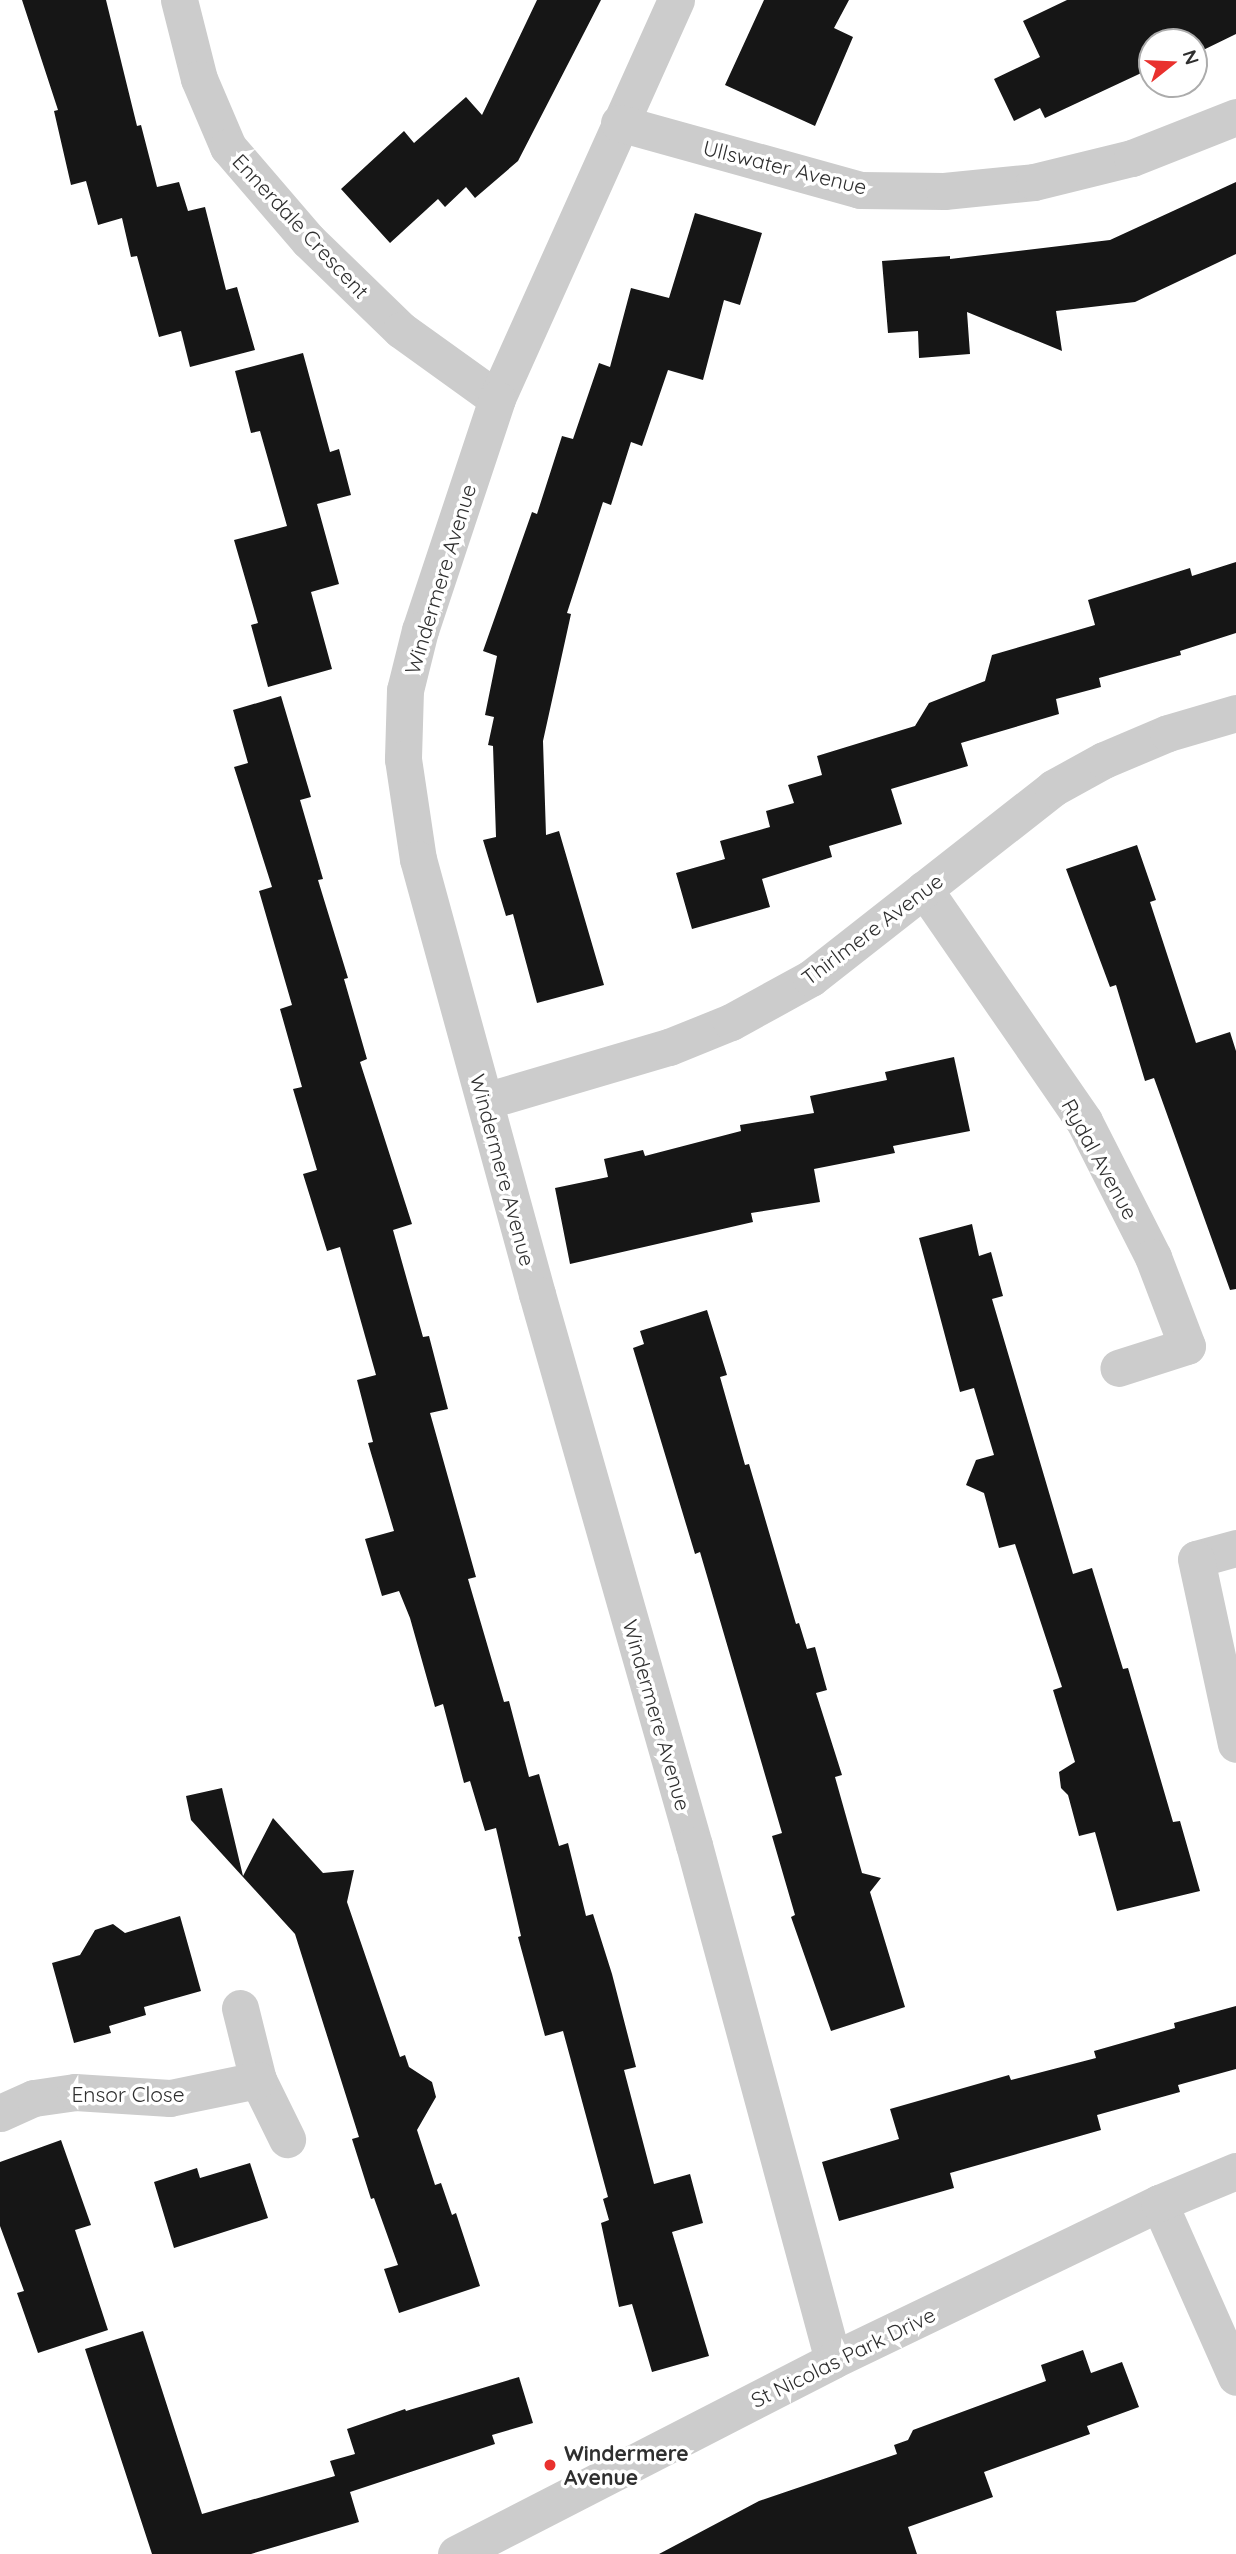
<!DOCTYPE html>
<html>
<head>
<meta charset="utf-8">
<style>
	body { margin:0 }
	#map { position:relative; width:1236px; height:2554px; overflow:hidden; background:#fff; font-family:Quicksand,sans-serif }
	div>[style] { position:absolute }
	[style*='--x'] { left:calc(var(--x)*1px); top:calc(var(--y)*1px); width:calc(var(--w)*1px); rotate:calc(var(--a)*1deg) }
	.building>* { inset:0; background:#161616 }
	.minor>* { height:37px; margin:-18.5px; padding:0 18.5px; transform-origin:18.5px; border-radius:18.5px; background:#ccc }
	.dots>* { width:19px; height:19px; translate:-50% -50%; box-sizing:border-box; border:4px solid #fff; border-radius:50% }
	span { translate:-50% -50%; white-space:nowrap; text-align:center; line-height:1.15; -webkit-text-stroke:7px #fff; paint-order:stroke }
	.street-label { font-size:21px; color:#2f2f2f }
	.poi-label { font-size:21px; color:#2f2f2f; font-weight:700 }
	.left { translate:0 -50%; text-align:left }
	.north { position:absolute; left:1138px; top:28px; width:70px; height:70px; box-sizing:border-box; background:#fff; border:2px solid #acacac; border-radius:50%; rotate:72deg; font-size:19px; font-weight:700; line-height:28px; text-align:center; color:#2f2f2f }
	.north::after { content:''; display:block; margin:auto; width:24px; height:32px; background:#e9312e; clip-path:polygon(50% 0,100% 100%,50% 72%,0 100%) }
</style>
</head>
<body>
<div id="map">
	<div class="building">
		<i style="clip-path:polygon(22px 0,106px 0,137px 126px,141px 125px,157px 187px,179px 182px,188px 211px,205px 207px,226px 290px,237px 287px,255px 350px,190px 367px,181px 331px,159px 337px,137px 256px,131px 257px,122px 218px,98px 225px,86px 181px,71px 185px,54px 111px,58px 110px)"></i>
		<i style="clip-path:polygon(537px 0,601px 0,518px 161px,475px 198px,466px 187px,445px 207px,438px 199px,390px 243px,341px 189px,404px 131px,414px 143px,466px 97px,482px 115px)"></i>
		<i style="clip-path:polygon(764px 0,849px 0,834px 28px,853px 37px,815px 126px,725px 85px)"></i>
		<i style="clip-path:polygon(1067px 0,1236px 0,1236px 34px,1195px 54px,1194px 42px,1152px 42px,1152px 68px,1045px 118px,1040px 108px,1014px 121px,994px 79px,1040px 57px,1023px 21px)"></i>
		<i style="clip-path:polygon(1236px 182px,1236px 254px,1135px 302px,1056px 311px,1062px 351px,967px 312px,970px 354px,919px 358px,918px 331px,888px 333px,882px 261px,950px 256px,950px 259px,1110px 240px)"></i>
		<i style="clip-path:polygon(695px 213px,762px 233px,740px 305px,724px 300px,703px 380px,668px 370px,642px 446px,631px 442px,611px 505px,603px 502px,567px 613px,571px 614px,543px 741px,546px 835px,559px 831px,604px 985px,537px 1003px,513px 914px,506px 916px,483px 840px,496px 837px,493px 746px,488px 745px,494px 717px,485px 715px,497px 656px,483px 651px,532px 512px,537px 514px,562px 436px,573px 439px,599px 363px,610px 367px,631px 288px,669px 298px)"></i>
		<i style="clip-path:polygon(303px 353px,330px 452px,339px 449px,351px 495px,317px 504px,339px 584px,311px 592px,332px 669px,268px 687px,251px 625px,258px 623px,234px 540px,287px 526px,260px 431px,251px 433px,235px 371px)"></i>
		<i style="clip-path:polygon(1236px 562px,1236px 633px,1180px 651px,1181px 655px,1099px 678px,1101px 687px,1056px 699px,1059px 714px,961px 743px,968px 766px,891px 789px,902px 824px,829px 846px,832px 857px,762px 879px,770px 907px,692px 929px,676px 873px,725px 859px,720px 841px,770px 827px,766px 811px,794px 803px,788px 785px,822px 775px,817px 756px,915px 726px,929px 703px,985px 681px,992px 655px,1095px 625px,1088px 600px,1190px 568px,1192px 576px)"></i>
		<i style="clip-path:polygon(281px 696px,311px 797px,300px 800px,323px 879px,318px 880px,348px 978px,344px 979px,367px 1059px,360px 1062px,412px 1224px,393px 1230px,423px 1337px,429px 1336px,448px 1409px,430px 1413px,476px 1577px,468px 1579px,504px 1702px,509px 1701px,529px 1777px,539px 1774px,559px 1846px,568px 1843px,586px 1916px,593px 1914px,612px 1974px,636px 2067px,624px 2070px,654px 2184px,690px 2174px,703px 2223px,672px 2232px,709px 2356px,652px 2372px,632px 2304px,619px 2307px,601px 2223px,609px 2220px,603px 2199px,608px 2197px,563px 2031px,545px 2036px,518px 1937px,521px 1936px,496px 1828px,485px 1831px,470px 1781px,464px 1783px,443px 1704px,435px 1707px,410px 1618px,399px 1591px,382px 1596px,365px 1539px,394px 1531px,368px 1443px,373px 1442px,357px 1380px,376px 1375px,340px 1247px,327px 1251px,303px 1174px,317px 1170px,293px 1089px,302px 1087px,280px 1009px,292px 1005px,259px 891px,272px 887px,234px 767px,248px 763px,233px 710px)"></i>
		<i style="clip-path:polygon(1137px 845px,1156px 900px,1150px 902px,1196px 1043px,1230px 1032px,1236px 1051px,1236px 1289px,1230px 1290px,1154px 1078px,1145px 1081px,1116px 985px,1110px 987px,1066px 869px)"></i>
		<i style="clip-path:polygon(954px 1057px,970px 1131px,893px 1146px,895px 1153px,814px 1169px,820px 1202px,751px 1213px,753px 1222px,570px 1264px,555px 1188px,608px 1177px,604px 1159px,643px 1150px,645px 1156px,741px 1131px,740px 1125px,814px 1113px,810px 1096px,887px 1080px,885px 1072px)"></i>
		<i style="clip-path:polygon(972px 1224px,979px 1256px,991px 1252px,1003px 1296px,992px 1299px,1073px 1574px,1092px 1568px,1123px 1669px,1128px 1668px,1173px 1822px,1180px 1821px,1200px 1891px,1117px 1911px,1095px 1832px,1079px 1836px,1068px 1795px,1061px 1788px,1059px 1772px,1075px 1762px,1053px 1690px,1062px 1687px,1015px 1544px,999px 1548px,984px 1493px,966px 1485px,976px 1460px,994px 1455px,974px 1388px,960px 1392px,919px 1238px)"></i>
		<i style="clip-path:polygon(707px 1310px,727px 1375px,720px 1377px,745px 1465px,749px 1464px,796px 1624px,799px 1623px,807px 1649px,815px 1647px,827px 1690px,816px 1693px,842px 1775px,835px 1777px,862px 1873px,881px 1878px,870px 1892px,905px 2007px,831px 2031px,791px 1917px,795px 1915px,772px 1836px,782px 1833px,700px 1552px,695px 1554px,633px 1348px,644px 1344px,640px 1331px)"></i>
		<i style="clip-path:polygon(222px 1788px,243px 1876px,273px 1818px,323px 1873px,354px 1870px,347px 1902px,400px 2057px,405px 2055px,409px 2067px,432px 2082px,436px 2097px,417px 2130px,435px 2185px,441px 2183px,452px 2215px,456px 2213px,480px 2286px,399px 2313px,384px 2269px,398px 2265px,374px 2198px,371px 2199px,352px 2139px,359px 2137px,295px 1934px,191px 1820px,186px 1796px)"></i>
		<i style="clip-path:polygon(180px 1916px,201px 1991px,144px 2007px,146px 2015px,109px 2026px,111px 2033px,74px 2043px,52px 1963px,80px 1955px,95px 1930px,113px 1924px,125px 1933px)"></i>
		<i style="clip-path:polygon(1236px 2006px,1236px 2069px,1178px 2085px,1180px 2092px,1097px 2115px,1101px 2130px,950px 2173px,954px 2188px,839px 2221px,822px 2162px,899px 2139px,890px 2109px,1009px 2075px,1011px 2080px,1096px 2058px,1094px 2051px,1175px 2028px,1174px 2023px)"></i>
		<i style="clip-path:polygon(61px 2140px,91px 2225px,75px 2230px,108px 2330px,38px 2353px,17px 2293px,24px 2291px,0 2226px,0 2162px)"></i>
		<i style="clip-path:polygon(250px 2163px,268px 2218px,174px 2248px,154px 2182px,197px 2168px,200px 2178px)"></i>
		<i style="clip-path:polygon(143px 2331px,202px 2514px,335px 2476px,330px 2461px,355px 2454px,347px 2429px,405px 2409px,406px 2411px,519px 2377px,533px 2423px,492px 2435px,495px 2444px,350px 2492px,359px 2522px,251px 2554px,152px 2554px,85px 2349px)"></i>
		<i style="clip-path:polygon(1083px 2350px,1091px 2373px,1122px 2362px,1139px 2407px,1087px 2426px,1090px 2434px,984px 2472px,993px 2497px,908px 2527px,917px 2554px,659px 2554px,759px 2501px,897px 2454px,894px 2445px,908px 2440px,913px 2430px,1046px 2381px,1041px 2365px)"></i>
	</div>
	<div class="minor">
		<i style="--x:179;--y:0;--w:81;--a:75.8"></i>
		<i style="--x:199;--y:79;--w:74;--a:66.9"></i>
		<i style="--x:228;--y:147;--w:123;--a:49.3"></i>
		<i style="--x:308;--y:240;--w:129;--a:44.1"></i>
		<i style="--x:401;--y:330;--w:118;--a:35.7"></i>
		<i style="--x:676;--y:0;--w:437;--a:114.2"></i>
		<i style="--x:497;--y:399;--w:243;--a:108.4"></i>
		<i style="--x:420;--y:630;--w:62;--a:104"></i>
		<i style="--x:405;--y:690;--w:69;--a:91.7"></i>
		<i style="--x:403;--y:759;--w:101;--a:81.5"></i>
		<i style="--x:418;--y:859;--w:451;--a:74.7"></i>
		<i style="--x:537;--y:1294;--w:573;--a:74.1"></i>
		<i style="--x:694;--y:1845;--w:533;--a:74.9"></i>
		<i style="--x:619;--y:123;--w:250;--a:15.5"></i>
		<i style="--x:860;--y:190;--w:84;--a:0.7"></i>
		<i style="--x:944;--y:191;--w:90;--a:-5.7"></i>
		<i style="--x:1034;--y:182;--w:101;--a:-13.8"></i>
		<i style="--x:1132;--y:158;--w:112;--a:-21.5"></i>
		<i style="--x:924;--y:889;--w:282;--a:55.4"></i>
		<i style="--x:1084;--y:1121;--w:153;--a:63.1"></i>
		<i style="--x:1153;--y:1257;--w:95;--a:69.1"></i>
		<i style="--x:1187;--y:1346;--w:72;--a:162.3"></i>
		<i style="--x:485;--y:1101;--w:192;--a:-16.4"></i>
		<i style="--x:669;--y:1047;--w:67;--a:-22"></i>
		<i style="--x:731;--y:1022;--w:91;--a:-28.8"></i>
		<i style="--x:811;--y:978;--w:308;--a:-38.1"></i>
		<i style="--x:1053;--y:788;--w:58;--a:-28.8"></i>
		<i style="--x:1104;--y:760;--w:69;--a:-22.9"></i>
		<i style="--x:1168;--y:733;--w:71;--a:-16.4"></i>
		<i style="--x:1236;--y:1548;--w:41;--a:164.6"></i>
		<i style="--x:1196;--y:1559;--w:189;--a:77.8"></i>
		<i style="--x:240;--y:2008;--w:74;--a:76"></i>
		<i style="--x:258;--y:2080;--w:66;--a:63.8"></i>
		<i style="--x:0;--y:2113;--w:37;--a:-24"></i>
		<i style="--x:34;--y:2098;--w:41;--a:-8.3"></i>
		<i style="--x:75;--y:2092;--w:95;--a:3.6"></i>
		<i style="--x:170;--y:2098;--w:90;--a:-11.6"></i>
		<i style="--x:1159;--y:2203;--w:190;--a:66.1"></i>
		<i style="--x:456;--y:2554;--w:424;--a:-27.2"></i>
		<i style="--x:833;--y:2360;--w:362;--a:-25.7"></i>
		<i style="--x:1159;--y:2203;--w:83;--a:-22.6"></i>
	</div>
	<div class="dots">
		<i style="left:550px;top:2465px;background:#e9312e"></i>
	</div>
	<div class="street-label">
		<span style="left:785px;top:167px;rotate:14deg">Ullswater Avenue</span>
		<span style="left:301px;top:226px;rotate:47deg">Ennerdale Crescent</span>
		<span style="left:440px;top:579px;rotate:-73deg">Windermere Avenue</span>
		<span style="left:872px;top:929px;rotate:-37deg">Thirlmere Avenue</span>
		<span style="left:1100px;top:1159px;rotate:61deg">Rydal Avenue</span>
		<span style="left:503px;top:1170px;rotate:75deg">Windermere Avenue</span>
		<span style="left:657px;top:1715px;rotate:74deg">Windermere Avenue</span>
		<span style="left:128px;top:2094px">Ensor Close</span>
		<span style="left:843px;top:2357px;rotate:-26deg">St Nicolas Park Drive</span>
	</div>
	<div class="poi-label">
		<span class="left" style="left:564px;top:2465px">Windermere<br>Avenue</span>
	</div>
	<div class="north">N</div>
</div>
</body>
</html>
